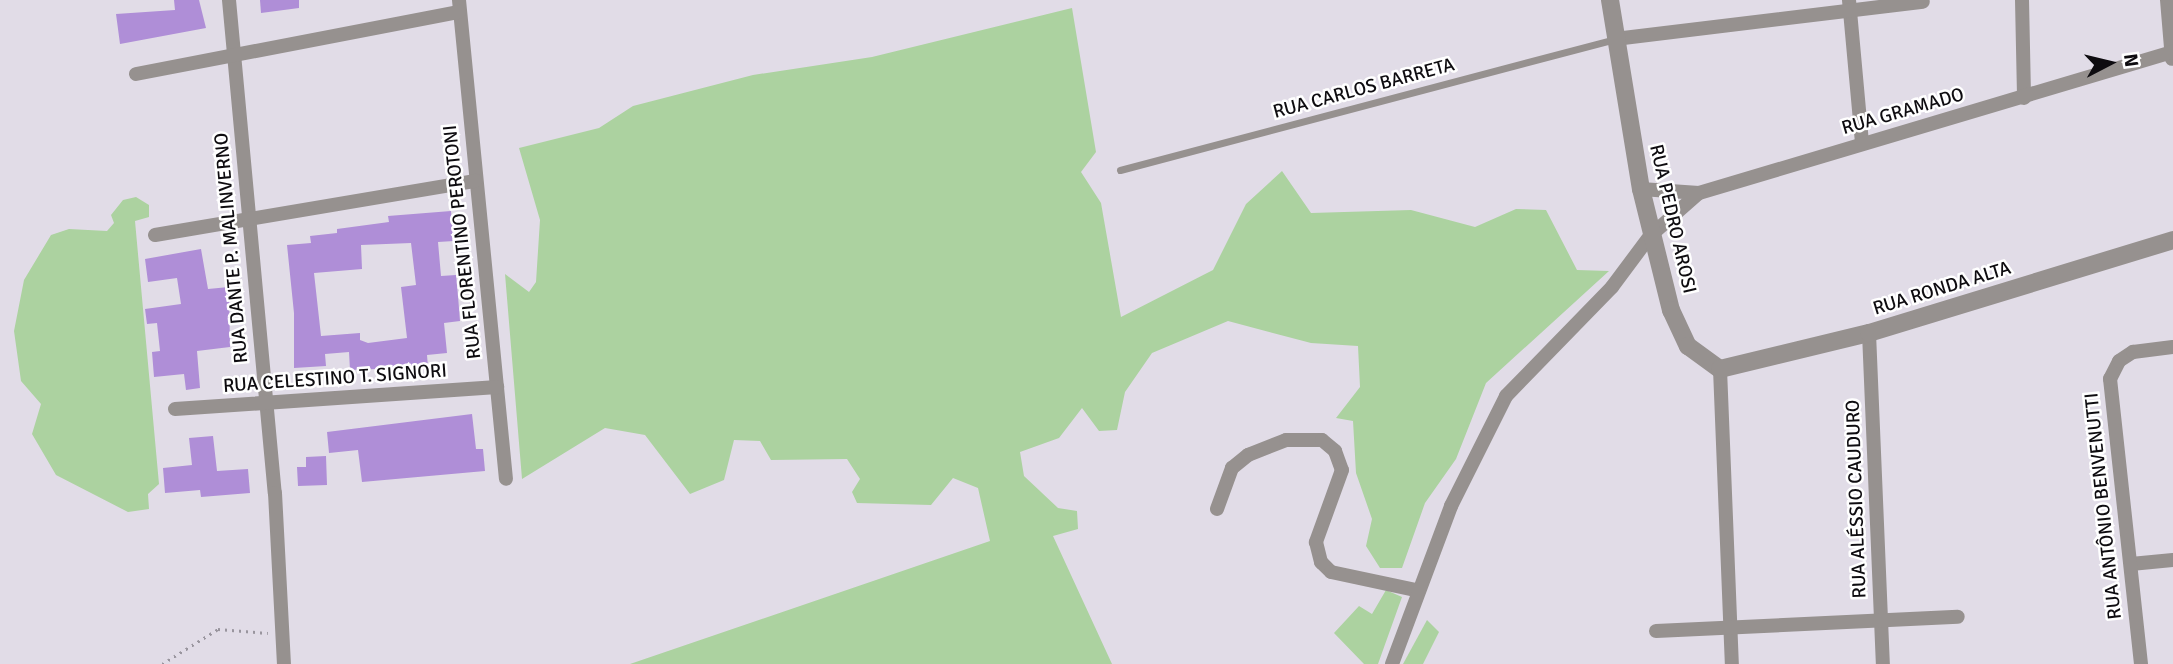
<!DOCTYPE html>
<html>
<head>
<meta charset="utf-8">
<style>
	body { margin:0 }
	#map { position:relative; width:2173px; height:664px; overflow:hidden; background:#e1dce7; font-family:Signika,sans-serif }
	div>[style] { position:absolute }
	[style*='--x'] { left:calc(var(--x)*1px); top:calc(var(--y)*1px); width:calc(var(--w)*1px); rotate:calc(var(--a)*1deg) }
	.green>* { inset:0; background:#acd2a0 }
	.building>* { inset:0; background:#af8ed7 }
	.path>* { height:2.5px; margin-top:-1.25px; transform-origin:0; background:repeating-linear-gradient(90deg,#99959e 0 2px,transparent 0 7px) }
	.service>* { height:7px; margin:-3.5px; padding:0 3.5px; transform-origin:3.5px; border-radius:3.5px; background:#96918f }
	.minor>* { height:14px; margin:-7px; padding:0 7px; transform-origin:7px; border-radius:7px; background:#96918f }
	.tertiary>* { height:18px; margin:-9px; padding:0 9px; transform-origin:9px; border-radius:9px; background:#96918f }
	span { translate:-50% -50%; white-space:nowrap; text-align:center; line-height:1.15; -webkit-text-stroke:5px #fff; paint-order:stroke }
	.street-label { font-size:19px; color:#0e0c10 }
	.north { position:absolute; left:2075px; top:28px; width:70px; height:70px; -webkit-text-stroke:5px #fff; paint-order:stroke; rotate:83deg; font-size:19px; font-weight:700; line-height:28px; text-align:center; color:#0e0c10 }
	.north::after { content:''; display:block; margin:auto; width:24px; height:32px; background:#0e0c10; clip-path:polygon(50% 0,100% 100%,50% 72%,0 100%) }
</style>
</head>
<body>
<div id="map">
	<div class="green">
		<i style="clip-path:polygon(1072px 8px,1096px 152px,1081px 172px,1101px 203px,1121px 317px,1213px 270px,1246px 204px,1282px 171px,1311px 213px,1411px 210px,1475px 227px,1516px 209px,1546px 210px,1577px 270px,1609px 271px,1486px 383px,1456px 459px,1425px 503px,1402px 568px,1380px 568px,1366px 546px,1372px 519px,1356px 473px,1353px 421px,1336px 418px,1360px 387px,1358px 346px,1311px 343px,1228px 321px,1152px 353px,1125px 392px,1117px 430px,1099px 431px,1082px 408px,1059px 438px,1020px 452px,1024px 476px,1058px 508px,1077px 511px,1078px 529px,1053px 536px,1112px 664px,630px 664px,990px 541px,978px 488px,953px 478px,931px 505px,857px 503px,852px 492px,860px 479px,847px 459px,771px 460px,760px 441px,734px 440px,724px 480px,690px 494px,645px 435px,605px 428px,522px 479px,505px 274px,529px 292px,536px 282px,540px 220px,519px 148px,599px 128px,633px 106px,753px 75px,872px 57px)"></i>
		<i style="clip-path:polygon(136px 197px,149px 205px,149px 217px,135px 221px,159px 484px,148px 494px,149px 509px,128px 512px,56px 475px,32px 434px,41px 404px,21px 381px,14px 331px,24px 280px,51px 235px,69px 229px,107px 231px,114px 223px,111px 215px,123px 200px)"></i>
		<i style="clip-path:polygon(1386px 590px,1402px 597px,1378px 664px,1364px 664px,1334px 633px,1359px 606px,1372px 614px)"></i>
		<i style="clip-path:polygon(1427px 620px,1439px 632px,1423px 664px,1403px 664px)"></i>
	</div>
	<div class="building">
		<i style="clip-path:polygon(174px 0,199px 0,206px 28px,120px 44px,116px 14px,175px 10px)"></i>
		<i style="clip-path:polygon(260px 0,299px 0,299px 8px,261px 13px)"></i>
		<i style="clip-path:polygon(evenodd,451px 211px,454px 241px,438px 242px,441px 276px,456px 275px,458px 296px,460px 321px,444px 323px,447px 353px,427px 355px,428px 367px,350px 370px,349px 352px,325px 354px,326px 366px,294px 368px,294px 313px,287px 245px,311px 243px,310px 236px,337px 233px,337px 229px,389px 222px,388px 216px,451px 211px,411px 243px,416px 285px,401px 287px,407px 338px,368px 343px,360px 340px,360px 333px,321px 336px,314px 273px,362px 269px,361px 245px,411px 243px)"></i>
		<i style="clip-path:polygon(201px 249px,208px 289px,229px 287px,230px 347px,197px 351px,200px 388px,186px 390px,184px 374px,154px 377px,152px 352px,160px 351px,157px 323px,147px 324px,145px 309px,181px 304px,177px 278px,148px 282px,145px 259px)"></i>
		<i style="clip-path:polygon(472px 414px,476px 449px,483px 449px,485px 471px,362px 482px,358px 450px,329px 453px,327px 432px)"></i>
		<i style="clip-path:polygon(213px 436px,217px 471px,248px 469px,250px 493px,201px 497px,200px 490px,165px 493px,163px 468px,192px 465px,189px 438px)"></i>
		<i style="clip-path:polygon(326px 456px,327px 485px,298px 486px,297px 467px,306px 467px,306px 457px)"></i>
	</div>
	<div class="path">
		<i style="--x:162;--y:664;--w:66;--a:-32"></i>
		<i style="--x:218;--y:629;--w:50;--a:4.6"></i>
	</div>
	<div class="service">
		<i style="--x:1120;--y:170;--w:512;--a:-14.82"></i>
	</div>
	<div class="minor">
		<i style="--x:229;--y:0;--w:495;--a:84.7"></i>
		<i style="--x:275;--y:493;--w:171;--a:87"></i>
		<i style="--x:459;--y:0;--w:481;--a:84.4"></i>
		<i style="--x:1849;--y:0;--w:144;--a:84.8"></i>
		<i style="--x:2022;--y:0;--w:98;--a:88.8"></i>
		<i style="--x:2167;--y:0;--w:59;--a:85.2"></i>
		<i style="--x:1615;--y:39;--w:310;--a:-6.9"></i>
		<i style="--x:136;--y:74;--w:329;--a:-10.9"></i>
		<i style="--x:1641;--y:189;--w:58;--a:3.9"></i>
		<i style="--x:1699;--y:193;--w:495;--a:-16.6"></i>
		<i style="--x:155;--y:235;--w:325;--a:-9.6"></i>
		<i style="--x:1869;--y:333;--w:331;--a:87.6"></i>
		<i style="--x:1720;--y:369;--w:295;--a:87.7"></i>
		<i style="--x:175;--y:409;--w:323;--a:-3.9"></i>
		<i style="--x:1217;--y:509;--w:44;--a:-69.9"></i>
		<i style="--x:1232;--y:468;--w:21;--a:-39"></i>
		<i style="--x:1248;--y:455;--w:41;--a:-21.5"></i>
		<i style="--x:1286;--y:440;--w:36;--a:0"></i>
		<i style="--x:1322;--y:440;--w:17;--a:40"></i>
		<i style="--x:1335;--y:451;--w:20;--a:70"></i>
		<i style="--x:1342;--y:470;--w:77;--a:109.9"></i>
		<i style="--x:1316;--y:542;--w:21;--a:76"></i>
		<i style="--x:1321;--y:562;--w:14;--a:45"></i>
		<i style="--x:1331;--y:572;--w:87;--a:12"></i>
		<i style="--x:2131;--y:564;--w:42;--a:-5.4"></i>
		<i style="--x:1656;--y:631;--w:302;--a:-2.7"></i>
		<i style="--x:1392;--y:664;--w:169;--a:-69.5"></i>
		<i style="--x:1451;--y:506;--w:123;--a:-63.4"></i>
		<i style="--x:1506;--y:396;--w:152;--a:-45.8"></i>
		<i style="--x:1612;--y:287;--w:64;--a:-53.3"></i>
		<i style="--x:1650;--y:236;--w:65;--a:-41.3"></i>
		<i style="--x:2141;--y:664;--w:287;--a:-96.2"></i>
		<i style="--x:2110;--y:379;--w:20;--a:-63"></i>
		<i style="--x:2119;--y:361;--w:17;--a:-33"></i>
		<i style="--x:2133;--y:352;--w:40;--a:-7.1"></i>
	</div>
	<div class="tertiary">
		<i style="--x:1610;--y:0;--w:192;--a:80.7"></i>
		<i style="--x:1641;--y:189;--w:125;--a:76.1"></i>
		<i style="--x:1671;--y:310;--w:40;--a:65"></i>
		<i style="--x:1688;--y:346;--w:39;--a:36"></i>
		<i style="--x:1720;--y:369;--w:153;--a:-13.6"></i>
		<i style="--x:1869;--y:333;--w:318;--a:-17"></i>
	</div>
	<div class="street-label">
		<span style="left:1364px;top:89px;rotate:-15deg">RUA CARLOS BARRETA</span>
		<span style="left:1903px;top:112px;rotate:-16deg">RUA GRAMADO</span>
		<span style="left:1672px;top:219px;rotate:77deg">RUA PEDRO AROSI</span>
		<span style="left:463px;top:242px;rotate:-96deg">RUA FLORENTINO PEROTONI</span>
		<span style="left:232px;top:248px;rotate:-95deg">RUA DANTE P. MALINVERNO</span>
		<span style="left:1942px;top:289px;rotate:-17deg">RUA RONDA ALTA</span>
		<span style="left:335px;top:379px;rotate:-4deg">RUA CELESTINO T. SIGNORI</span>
		<span style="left:1857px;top:499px;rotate:-92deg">RUA ALÉSSIO CAUDURO</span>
		<span style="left:2104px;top:506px;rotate:-96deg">RUA ANTÔNIO BENVENUTTI</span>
	</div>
	<div class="north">N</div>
</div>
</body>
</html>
